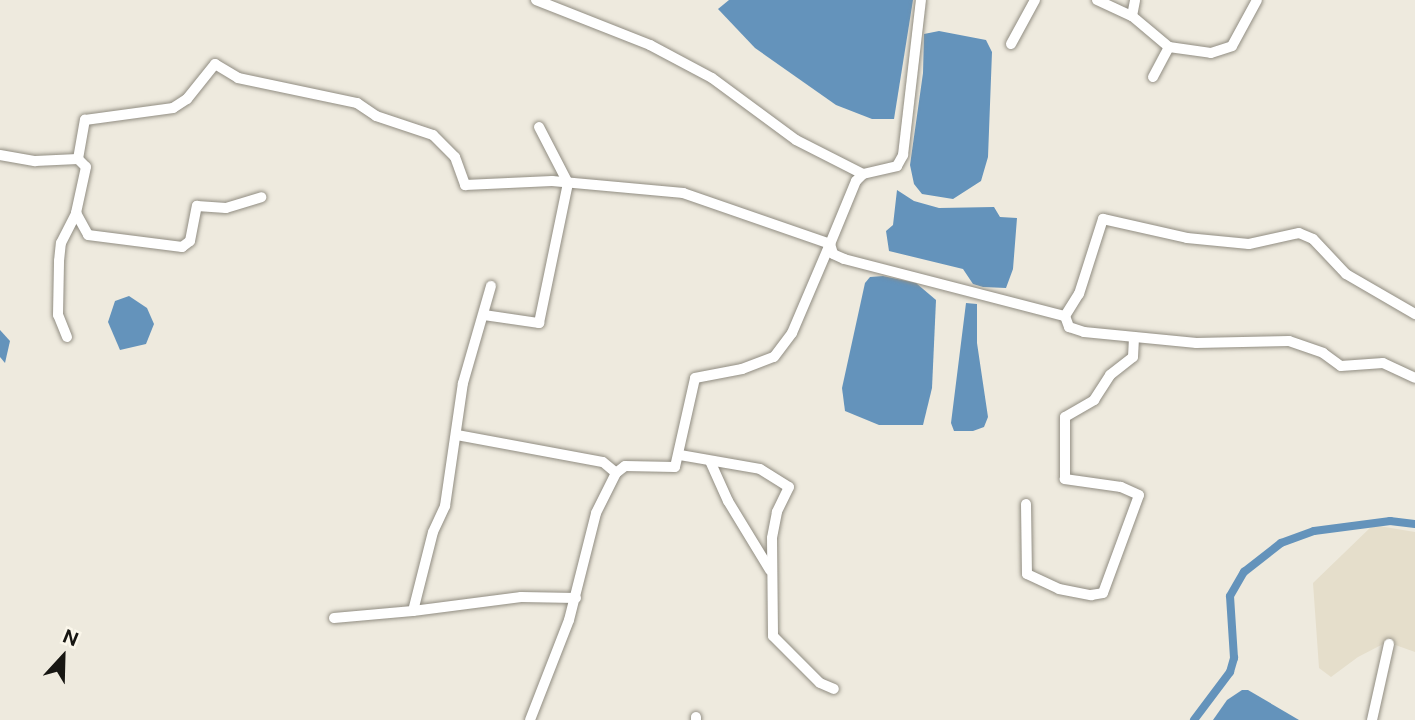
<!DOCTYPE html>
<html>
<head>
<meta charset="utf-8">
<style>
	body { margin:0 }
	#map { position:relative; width:1415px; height:720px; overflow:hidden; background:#eeeade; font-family:"Public Sans",sans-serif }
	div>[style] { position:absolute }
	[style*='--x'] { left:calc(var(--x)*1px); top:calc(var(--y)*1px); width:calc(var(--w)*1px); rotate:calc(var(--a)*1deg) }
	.built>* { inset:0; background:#e5decb }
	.water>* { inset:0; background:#6493bb }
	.canal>* { height:8px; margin:-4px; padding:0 4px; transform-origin:4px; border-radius:4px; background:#6493bb }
	.roads { filter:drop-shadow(0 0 2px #918d82) drop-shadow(0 0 2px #918d82) }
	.street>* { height:10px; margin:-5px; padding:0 5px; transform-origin:5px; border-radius:5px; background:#fff }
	span { translate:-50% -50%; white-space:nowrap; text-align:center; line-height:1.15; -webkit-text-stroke:5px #fbf7eb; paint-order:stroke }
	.north { position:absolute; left:28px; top:622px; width:70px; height:70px; -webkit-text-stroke:5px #fbf7eb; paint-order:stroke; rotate:22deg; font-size:19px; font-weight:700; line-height:28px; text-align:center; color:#171612 }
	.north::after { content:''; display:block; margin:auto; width:24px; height:32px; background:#171612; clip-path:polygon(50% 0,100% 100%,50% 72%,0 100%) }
</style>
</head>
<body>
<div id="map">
	<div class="built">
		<i style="clip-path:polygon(1373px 525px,1415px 532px,1415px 652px,1387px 642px,1358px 657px,1331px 677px,1319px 668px,1313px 583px)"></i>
	</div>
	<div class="water">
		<i style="clip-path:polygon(729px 0,913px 0,894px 119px,872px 119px,836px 105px,755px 48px,718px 9px)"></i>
		<i style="clip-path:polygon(939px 31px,986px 40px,992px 52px,988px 157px,981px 181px,953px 199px,922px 194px,914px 184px,910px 165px,923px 73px,924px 34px)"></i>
		<i style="clip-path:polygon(897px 190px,914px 201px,939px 208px,994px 207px,1000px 217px,1017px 218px,1013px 269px,1006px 288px,983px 287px,973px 284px,963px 269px,889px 251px,886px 231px,893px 225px)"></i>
		<i style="clip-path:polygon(883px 276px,916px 283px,936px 300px,932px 388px,923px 425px,879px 425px,845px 411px,842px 388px,865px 283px,870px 277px)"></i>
		<i style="clip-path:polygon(129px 296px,147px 308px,154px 324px,146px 344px,120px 350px,108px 322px,115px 301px)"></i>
		<i style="clip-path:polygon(966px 303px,977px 304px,977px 343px,988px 417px,984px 427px,973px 431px,954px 431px,951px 423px)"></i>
		<i style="clip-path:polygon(0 330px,10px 341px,5px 363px,0 357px)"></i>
		<i style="clip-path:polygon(1242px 690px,1248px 690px,1299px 720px,1213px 720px,1227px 700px)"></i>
	</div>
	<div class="canal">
		<i style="--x:1194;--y:720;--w:60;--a:-53.1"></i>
		<i style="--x:1230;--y:672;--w:15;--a:-74"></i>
		<i style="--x:1234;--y:658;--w:62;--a:-93.7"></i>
		<i style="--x:1230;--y:596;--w:28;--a:-60"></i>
		<i style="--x:1244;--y:572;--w:47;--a:-38.1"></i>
		<i style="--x:1281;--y:543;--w:35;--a:-20"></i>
		<i style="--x:1314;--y:531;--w:77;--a:-7.5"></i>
		<i style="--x:1390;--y:521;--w:25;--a:7"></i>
	</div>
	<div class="roads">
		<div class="street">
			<i style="--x:536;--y:0;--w:123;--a:21.5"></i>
			<i style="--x:650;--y:45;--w:70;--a:28"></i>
			<i style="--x:712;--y:78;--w:104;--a:36.4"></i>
			<i style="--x:796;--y:140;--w:75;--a:26.9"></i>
			<i style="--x:1097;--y:0;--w:38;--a:25"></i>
			<i style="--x:1132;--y:16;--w:48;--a:40"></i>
			<i style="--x:1132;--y:16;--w:16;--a:-79"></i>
			<i style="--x:1011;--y:44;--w:50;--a:-61.4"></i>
			<i style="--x:1153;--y:77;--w:34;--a:-62"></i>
			<i style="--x:1169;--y:47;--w:42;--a:8.1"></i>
			<i style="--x:1211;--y:53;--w:22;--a:-18"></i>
			<i style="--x:1232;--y:46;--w:52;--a:-61.5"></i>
			<i style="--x:0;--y:155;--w:36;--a:10"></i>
			<i style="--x:35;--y:161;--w:43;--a:-2.7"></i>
			<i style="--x:78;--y:159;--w:40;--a:-80"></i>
			<i style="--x:85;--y:120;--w:89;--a:-7.8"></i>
			<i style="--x:173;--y:108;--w:17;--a:-33"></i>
			<i style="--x:187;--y:99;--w:45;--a:-51.3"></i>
			<i style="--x:215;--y:64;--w:27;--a:31"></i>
			<i style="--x:238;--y:78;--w:122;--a:11.9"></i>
			<i style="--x:357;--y:103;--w:23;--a:34"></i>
			<i style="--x:376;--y:116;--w:60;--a:18.4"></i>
			<i style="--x:433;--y:135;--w:31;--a:45"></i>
			<i style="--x:455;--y:157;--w:30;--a:70"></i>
			<i style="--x:465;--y:185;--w:87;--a:-2.6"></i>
			<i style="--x:552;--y:181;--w:132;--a:5.2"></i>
			<i style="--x:683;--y:193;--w:156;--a:19.1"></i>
			<i style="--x:830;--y:244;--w:68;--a:-67.6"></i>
			<i style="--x:856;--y:181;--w:10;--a:-45"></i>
			<i style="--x:863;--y:174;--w:35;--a:-13"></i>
			<i style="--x:897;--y:166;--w:13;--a:-61"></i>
			<i style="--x:903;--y:155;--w:156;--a:-83.4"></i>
			<i style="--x:78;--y:159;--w:11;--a:45"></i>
			<i style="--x:86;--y:167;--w:47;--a:102.3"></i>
			<i style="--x:76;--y:213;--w:25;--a:61"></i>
			<i style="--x:88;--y:235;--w:95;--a:7.3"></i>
			<i style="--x:182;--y:247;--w:10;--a:-37"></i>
			<i style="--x:190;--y:241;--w:36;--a:-79"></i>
			<i style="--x:197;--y:206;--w:29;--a:4"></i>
			<i style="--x:226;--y:208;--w:37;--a:-17"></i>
			<i style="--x:484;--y:315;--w:56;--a:8.3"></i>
			<i style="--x:539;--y:323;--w:143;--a:-78.3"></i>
			<i style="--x:568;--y:183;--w:63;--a:-117.4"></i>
			<i style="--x:1065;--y:316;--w:12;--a:70"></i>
			<i style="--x:1069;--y:327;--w:16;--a:18"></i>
			<i style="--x:1084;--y:332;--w:113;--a:5.6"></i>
			<i style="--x:1196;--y:343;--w:93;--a:-1.2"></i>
			<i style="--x:1289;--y:341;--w:36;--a:19"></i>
			<i style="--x:1323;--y:353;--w:22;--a:36"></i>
			<i style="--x:1341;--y:366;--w:42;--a:-4.1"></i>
			<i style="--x:1383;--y:363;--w:35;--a:25"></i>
			<i style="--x:67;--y:337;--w:24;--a:-112"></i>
			<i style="--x:58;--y:315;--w:54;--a:-88.9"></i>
			<i style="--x:59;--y:261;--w:18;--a:-84"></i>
			<i style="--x:61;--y:243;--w:34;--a:-63"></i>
			<i style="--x:457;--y:435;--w:148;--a:10.5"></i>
			<i style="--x:603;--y:462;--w:17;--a:40"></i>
			<i style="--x:680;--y:455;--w:81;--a:9.9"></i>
			<i style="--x:760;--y:469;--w:34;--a:32"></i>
			<i style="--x:789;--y:487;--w:28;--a:116"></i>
			<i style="--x:777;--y:512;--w:26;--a:101"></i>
			<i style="--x:772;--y:538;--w:98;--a:89.4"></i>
			<i style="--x:773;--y:636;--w:66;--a:45"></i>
			<i style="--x:820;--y:683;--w:15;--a:23"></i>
			<i style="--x:710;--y:461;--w:44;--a:65.8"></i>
			<i style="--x:728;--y:501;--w:81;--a:58.7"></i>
			<i style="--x:1026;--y:504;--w:70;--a:89.2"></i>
			<i style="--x:1027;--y:574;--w:35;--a:25"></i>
			<i style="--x:1059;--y:589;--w:33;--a:11"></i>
			<i style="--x:1091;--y:595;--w:12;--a:-9"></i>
			<i style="--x:1103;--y:593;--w:104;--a:-69.8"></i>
			<i style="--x:1139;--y:495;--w:20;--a:-156"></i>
			<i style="--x:1121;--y:487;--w:57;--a:-171.9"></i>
			<i style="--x:1065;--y:479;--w:62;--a:-90"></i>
			<i style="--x:1065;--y:417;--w:34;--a:-30"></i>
			<i style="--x:1094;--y:400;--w:30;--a:-57"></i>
			<i style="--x:1110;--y:375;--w:29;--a:-38"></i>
			<i style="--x:1133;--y:357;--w:20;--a:-87"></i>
			<i style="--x:413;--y:611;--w:109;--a:-7.4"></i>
			<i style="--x:521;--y:597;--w:55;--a:1"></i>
			<i style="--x:334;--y:618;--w:79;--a:-5.1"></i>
			<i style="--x:413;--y:611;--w:81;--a:-75.8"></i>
			<i style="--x:433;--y:532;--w:29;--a:-65"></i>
			<i style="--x:445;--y:506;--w:124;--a:-81.7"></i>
			<i style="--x:463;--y:383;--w:101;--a:-73.9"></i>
			<i style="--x:530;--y:720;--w:107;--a:-68.7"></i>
			<i style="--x:569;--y:620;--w:110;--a:-75.8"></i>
			<i style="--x:596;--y:513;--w:45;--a:-63.4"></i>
			<i style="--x:616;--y:473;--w:11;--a:-38"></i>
			<i style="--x:625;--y:466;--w:50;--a:1.1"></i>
			<i style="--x:675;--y:467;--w:91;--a:-77.3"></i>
			<i style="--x:695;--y:378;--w:48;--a:-10.8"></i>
			<i style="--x:742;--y:369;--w:34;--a:-21"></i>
			<i style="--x:774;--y:357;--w:30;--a:-53"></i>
			<i style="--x:792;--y:333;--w:97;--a:-66.9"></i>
			<i style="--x:830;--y:244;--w:10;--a:73"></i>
			<i style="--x:833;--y:254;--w:12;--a:24"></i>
			<i style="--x:844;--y:259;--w:228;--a:14.5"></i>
			<i style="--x:1065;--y:316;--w:26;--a:-58"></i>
			<i style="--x:1079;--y:294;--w:79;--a:-72.3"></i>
			<i style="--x:1103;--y:219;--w:86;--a:12.7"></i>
			<i style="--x:1187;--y:238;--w:62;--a:5.5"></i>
			<i style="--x:1249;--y:244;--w:51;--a:-12.4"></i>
			<i style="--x:1299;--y:233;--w:15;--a:23"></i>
			<i style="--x:1313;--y:239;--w:48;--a:46.7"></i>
			<i style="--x:1346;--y:274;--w:80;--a:30.1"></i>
			<i style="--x:696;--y:720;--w:3;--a:-90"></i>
			<i style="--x:1372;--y:720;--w:78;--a:-77.4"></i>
		</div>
	</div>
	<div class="north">N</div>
</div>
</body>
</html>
